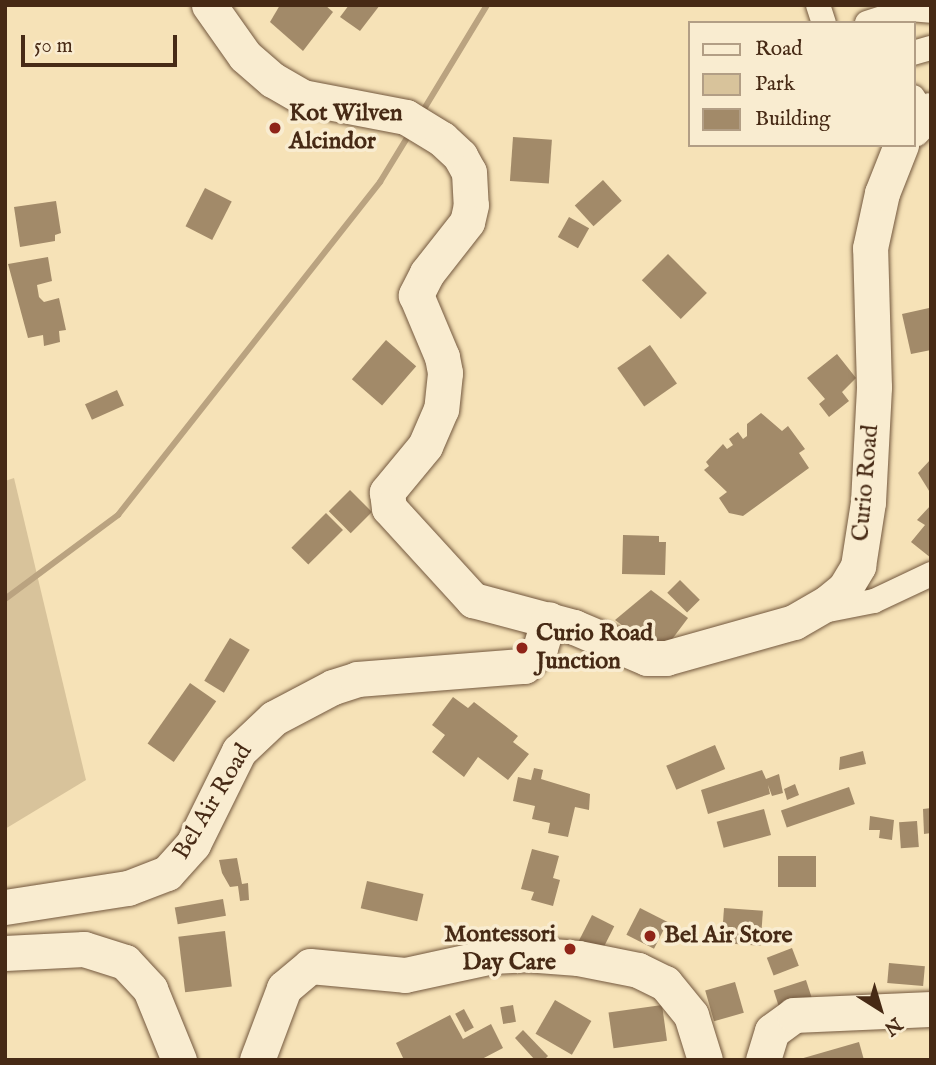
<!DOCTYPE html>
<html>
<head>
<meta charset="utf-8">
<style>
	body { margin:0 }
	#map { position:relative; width:936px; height:1065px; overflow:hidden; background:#f6e2b7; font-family:"IM FELL English",serif }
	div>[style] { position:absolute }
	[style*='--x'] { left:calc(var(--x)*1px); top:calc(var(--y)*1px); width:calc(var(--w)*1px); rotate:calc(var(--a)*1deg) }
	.green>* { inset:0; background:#d8c39b }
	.stream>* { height:6px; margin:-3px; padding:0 3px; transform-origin:3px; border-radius:3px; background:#baa380 }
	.building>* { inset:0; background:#a28a69; transform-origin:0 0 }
	.roads { filter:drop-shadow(0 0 2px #73583e) drop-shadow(0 0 2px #73583e) }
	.minor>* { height:24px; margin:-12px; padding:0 12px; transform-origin:12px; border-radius:12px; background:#f9ecd0 }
	.secondary>* { height:35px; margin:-17.5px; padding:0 17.5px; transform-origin:17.5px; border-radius:17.5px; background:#f9ecd0 }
	.dots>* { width:19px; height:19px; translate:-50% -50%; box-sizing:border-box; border:4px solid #f9ecd0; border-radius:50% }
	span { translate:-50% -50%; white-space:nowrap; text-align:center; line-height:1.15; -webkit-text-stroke:7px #f9ecd0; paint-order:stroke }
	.poi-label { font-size:24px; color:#472a15; font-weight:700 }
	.left { translate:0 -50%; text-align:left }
	.right { translate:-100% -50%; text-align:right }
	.street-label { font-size:24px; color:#472a15 }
	.frame { position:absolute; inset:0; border:7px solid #472a15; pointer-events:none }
	.legend { position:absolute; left:688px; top:21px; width:228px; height:126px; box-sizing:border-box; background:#f9ecd0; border:2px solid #b29e85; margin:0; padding:9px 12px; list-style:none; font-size:21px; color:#472a15 }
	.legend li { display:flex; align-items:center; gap:14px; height:35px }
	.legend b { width:35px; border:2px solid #b29e85 }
	.north { position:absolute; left:845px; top:974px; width:70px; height:70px; -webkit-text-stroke:5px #f9ecd0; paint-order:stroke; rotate:143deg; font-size:19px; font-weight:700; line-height:28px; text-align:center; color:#472a15 }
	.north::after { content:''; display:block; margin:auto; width:24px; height:32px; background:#472a15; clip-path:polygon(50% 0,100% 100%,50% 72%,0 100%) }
	.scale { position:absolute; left:21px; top:35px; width:156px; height:32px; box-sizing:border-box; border:4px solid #472a15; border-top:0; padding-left:9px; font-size:21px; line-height:24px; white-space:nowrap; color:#472a15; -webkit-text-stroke:5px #f9ecd0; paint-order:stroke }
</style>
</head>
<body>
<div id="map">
	<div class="green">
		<i style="clip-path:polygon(14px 478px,86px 780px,5px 829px,5px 481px)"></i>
	</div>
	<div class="stream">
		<i style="--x:421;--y:114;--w:127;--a:-58.8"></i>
		<i style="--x:5;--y:599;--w:141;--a:-36.6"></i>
		<i style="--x:118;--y:515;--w:424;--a:-51.8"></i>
		<i style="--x:380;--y:182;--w:57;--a:-58.5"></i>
	</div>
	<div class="building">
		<i style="clip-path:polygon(280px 5px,325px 5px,333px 12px,303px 51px,270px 22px)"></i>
		<i style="clip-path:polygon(349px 5px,380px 5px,360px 31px,340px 17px)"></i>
		<i style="left:513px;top:137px;width:39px;height:44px;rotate:4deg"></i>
		<i style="left:603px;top:180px;width:28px;height:38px;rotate:48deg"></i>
		<i style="left:205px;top:188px;width:30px;height:43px;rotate:27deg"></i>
		<i style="clip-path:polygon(56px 201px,61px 233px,55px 235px,55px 241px,20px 247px,14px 207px)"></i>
		<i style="left:569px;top:217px;width:23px;height:23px;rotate:29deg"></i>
		<i style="left:668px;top:254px;width:55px;height:37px;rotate:45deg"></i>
		<i style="clip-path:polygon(48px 257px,52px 281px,37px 285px,39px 297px,44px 302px,59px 298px,66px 330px,59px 331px,60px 342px,44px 346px,43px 335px,28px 338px,8px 264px)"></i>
		<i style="clip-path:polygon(929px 308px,931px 350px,911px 354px,902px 314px)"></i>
		<i style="left:386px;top:340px;width:40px;height:52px;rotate:41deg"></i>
		<i style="left:650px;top:345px;width:47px;height:40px;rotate:55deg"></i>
		<i style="clip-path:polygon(837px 354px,856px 378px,842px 392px,849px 401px,829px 417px,819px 404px,825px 399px,807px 378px)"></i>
		<i style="left:117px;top:390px;width:17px;height:35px;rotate:66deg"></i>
		<i style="clip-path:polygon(761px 413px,782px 431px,788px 426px,805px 449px,799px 453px,809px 468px,743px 516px,729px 513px,719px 498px,727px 492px,704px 470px,709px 466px,706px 462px,723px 444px,727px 449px,733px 445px,729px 439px,738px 432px,743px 439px,747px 436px,747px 424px)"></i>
		<i style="clip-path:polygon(931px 459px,931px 494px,918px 473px)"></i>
		<i style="left:350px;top:490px;width:31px;height:30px;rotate:45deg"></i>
		<i style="clip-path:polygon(931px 505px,931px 558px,911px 542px,925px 525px,917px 520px)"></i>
		<i style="left:326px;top:513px;width:24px;height:49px;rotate:45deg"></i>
		<i style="clip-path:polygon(623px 535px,659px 536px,659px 542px,666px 542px,665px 575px,622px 574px)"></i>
		<i style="left:680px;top:580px;width:28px;height:18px;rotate:45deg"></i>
		<i style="clip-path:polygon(651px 590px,688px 618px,661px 654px,615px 620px)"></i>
		<i style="left:230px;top:638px;width:23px;height:50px;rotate:31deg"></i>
		<i style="left:190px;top:683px;width:32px;height:74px;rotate:35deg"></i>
		<i style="clip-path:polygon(453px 697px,468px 708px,474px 702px,518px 736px,513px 742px,529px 754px,508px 780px,478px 757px,464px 777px,432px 752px,445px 735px,432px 725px)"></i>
		<i style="left:715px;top:745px;width:26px;height:53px;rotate:67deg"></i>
		<i style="clip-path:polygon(863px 751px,866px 764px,839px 770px,840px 757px)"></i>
		<i style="clip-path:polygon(534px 768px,543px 770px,541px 779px,590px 794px,589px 810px,575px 807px,568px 837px,548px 833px,550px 823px,532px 819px,535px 806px,513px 801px,518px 777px,531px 780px)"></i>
		<i style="clip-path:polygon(762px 770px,766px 779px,779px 774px,783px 793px,772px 796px,768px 785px,770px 794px,708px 814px,701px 790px)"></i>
		<i style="clip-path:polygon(795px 784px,799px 795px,787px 800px,784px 789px)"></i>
		<i style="left:849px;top:787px;width:18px;height:72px;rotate:71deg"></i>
		<i style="clip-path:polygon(931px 808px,931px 833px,924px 834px,923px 809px)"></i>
		<i style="left:764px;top:809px;width:27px;height:49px;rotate:75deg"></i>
		<i style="clip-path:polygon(870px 816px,894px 820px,892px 840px,879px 838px,880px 830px,869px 830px)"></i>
		<i style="left:917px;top:821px;width:26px;height:18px;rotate:86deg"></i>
		<i style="clip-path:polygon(532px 849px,559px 856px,553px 878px,560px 880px,553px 906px,531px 900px,534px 892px,521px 889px)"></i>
		<i style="left:778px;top:856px;width:38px;height:31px"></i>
		<i style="clip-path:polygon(237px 858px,242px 884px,248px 883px,249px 900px,240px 901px,238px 886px,230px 887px,222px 873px,219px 860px)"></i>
		<i style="left:367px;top:881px;width:58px;height:28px;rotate:13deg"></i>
		<i style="left:223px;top:899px;width:17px;height:49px;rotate:80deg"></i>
		<i style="left:640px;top:908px;width:31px;height:30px;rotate:27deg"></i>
		<i style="left:724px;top:908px;width:39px;height:35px;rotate:4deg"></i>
		<i style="left:592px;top:915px;width:25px;height:34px;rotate:27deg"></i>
		<i style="left:225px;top:931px;width:56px;height:47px;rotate:83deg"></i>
		<i style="left:792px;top:948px;width:19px;height:27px;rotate:69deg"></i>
		<i style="left:889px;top:963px;width:36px;height:20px;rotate:5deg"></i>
		<i style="left:806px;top:980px;width:28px;height:34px;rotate:72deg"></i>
		<i style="left:735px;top:982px;width:32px;height:31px;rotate:74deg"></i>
		<i style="left:555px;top:1000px;width:42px;height:39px;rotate:30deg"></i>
		<i style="left:513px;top:1005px;width:17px;height:13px;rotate:80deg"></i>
		<i style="left:662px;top:1005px;width:36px;height:54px;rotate:82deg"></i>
		<i style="left:464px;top:1009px;width:21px;height:10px;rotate:62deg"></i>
		<i style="clip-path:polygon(450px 1015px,463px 1039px,491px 1024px,503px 1048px,480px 1060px,404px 1060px,396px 1043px)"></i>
		<i style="clip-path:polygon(523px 1030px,548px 1056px,544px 1060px,535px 1060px,515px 1038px)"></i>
		<i style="clip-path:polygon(859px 1042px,864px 1060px,800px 1060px,800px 1059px)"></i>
	</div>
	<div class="roads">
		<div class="minor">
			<i style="--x:818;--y:5;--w:19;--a:72"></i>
			<i style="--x:867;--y:23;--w:45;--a:-18"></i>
			<i style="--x:910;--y:9;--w:21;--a:5"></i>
			<i style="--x:913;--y:53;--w:19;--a:-16"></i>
			<i style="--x:913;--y:97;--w:20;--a:57"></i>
			<i style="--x:818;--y:612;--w:57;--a:-11.1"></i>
			<i style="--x:874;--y:601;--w:63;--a:-25.3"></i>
		</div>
		<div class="secondary">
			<i style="--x:209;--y:5;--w:62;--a:54.8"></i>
			<i style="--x:245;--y:56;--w:37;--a:41"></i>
			<i style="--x:273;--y:80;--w:34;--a:30"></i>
			<i style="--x:302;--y:97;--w:106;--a:10.9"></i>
			<i style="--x:406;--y:117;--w:42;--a:31.4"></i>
			<i style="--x:442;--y:139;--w:25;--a:43"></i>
			<i style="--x:460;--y:156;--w:18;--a:61"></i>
			<i style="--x:469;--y:172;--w:33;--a:87"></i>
			<i style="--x:471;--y:205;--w:17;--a:103"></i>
			<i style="--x:467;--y:222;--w:65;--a:128.1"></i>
			<i style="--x:427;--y:273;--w:25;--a:117"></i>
			<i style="--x:416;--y:295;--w:67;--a:67.2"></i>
			<i style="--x:442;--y:357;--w:16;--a:79"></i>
			<i style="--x:445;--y:373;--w:36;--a:96"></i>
			<i style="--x:441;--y:409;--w:40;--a:113.4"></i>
			<i style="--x:425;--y:446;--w:60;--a:129.6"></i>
			<i style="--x:387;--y:492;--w:16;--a:83"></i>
			<i style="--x:389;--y:508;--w:125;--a:47.6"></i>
			<i style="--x:473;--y:600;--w:105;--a:15"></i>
			<i style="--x:574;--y:627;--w:79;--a:23"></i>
			<i style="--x:647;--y:658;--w:19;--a:0"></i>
			<i style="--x:666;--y:658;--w:133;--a:-15.7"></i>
			<i style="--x:794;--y:622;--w:39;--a:-30"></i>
			<i style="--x:828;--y:602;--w:22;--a:-39"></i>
			<i style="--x:845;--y:588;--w:26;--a:-59"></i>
			<i style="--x:858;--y:566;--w:65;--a:-81.1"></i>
			<i style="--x:868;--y:502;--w:115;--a:-87"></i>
			<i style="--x:874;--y:387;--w:139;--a:-91.6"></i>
			<i style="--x:870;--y:248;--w:56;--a:-77.7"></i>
			<i style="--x:882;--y:193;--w:52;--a:-68.4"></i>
			<i style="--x:913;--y:129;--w:26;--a:-47"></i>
			<i style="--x:5;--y:907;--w:124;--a:-8.8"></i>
			<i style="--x:128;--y:888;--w:42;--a:-21"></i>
			<i style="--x:167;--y:873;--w:39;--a:-48"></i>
			<i style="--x:193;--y:844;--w:104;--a:-63.7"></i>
			<i style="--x:239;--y:751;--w:48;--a:-43.3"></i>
			<i style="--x:274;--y:718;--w:67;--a:-27.7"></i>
			<i style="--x:333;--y:687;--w:25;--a:-18"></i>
			<i style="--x:357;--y:679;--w:168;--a:-4.5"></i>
			<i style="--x:524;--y:666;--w:24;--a:-48"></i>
			<i style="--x:540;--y:648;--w:30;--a:-73"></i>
			<i style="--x:5;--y:953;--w:79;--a:-2.9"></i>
			<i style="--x:84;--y:949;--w:43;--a:17.6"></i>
			<i style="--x:125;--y:962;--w:37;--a:47"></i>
			<i style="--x:150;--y:989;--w:77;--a:67.8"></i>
			<i style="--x:257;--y:1060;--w:77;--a:-69.4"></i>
			<i style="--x:284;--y:988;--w:34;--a:-40"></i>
			<i style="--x:310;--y:966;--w:95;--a:5.4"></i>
			<i style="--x:405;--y:975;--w:89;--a:-12.3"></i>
			<i style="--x:492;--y:956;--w:33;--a:-3"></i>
			<i style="--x:525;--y:954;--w:53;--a:4.3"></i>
			<i style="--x:578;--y:958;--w:61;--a:11.3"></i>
			<i style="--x:638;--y:970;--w:30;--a:26"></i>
			<i style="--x:665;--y:983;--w:41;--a:50.9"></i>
			<i style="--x:691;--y:1015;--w:47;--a:72.7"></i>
			<i style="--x:763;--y:1060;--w:30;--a:-73"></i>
			<i style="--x:772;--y:1031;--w:27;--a:-36"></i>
			<i style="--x:794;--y:1015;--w:137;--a:-2.5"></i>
		</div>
	</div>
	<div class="dots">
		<i style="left:275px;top:128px;background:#8f2418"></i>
		<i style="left:522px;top:648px;background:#8f2418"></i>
		<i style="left:650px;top:936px;background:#8f2418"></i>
		<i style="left:570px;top:949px;background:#8f2418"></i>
	</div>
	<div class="poi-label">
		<span class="left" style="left:289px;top:128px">Kot Wilven<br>Alcindor</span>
		<span class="left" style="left:536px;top:648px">Curio Road<br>Junction</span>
		<span class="right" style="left:556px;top:949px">Montessori<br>Day Care</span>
		<span class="left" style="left:664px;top:936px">Bel Air Store</span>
	</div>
	<div class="street-label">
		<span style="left:866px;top:483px;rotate:-85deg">Curio Road</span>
		<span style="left:213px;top:802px;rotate:-59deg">Bel Air Road</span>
	</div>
	<div class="frame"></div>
	<ul class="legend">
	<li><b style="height:9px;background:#f9ecd0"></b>Road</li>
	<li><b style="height:19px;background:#d8c39b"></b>Park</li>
	<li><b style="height:19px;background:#a28a69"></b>Building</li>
	</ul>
	<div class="north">N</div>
	<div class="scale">50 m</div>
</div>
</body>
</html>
